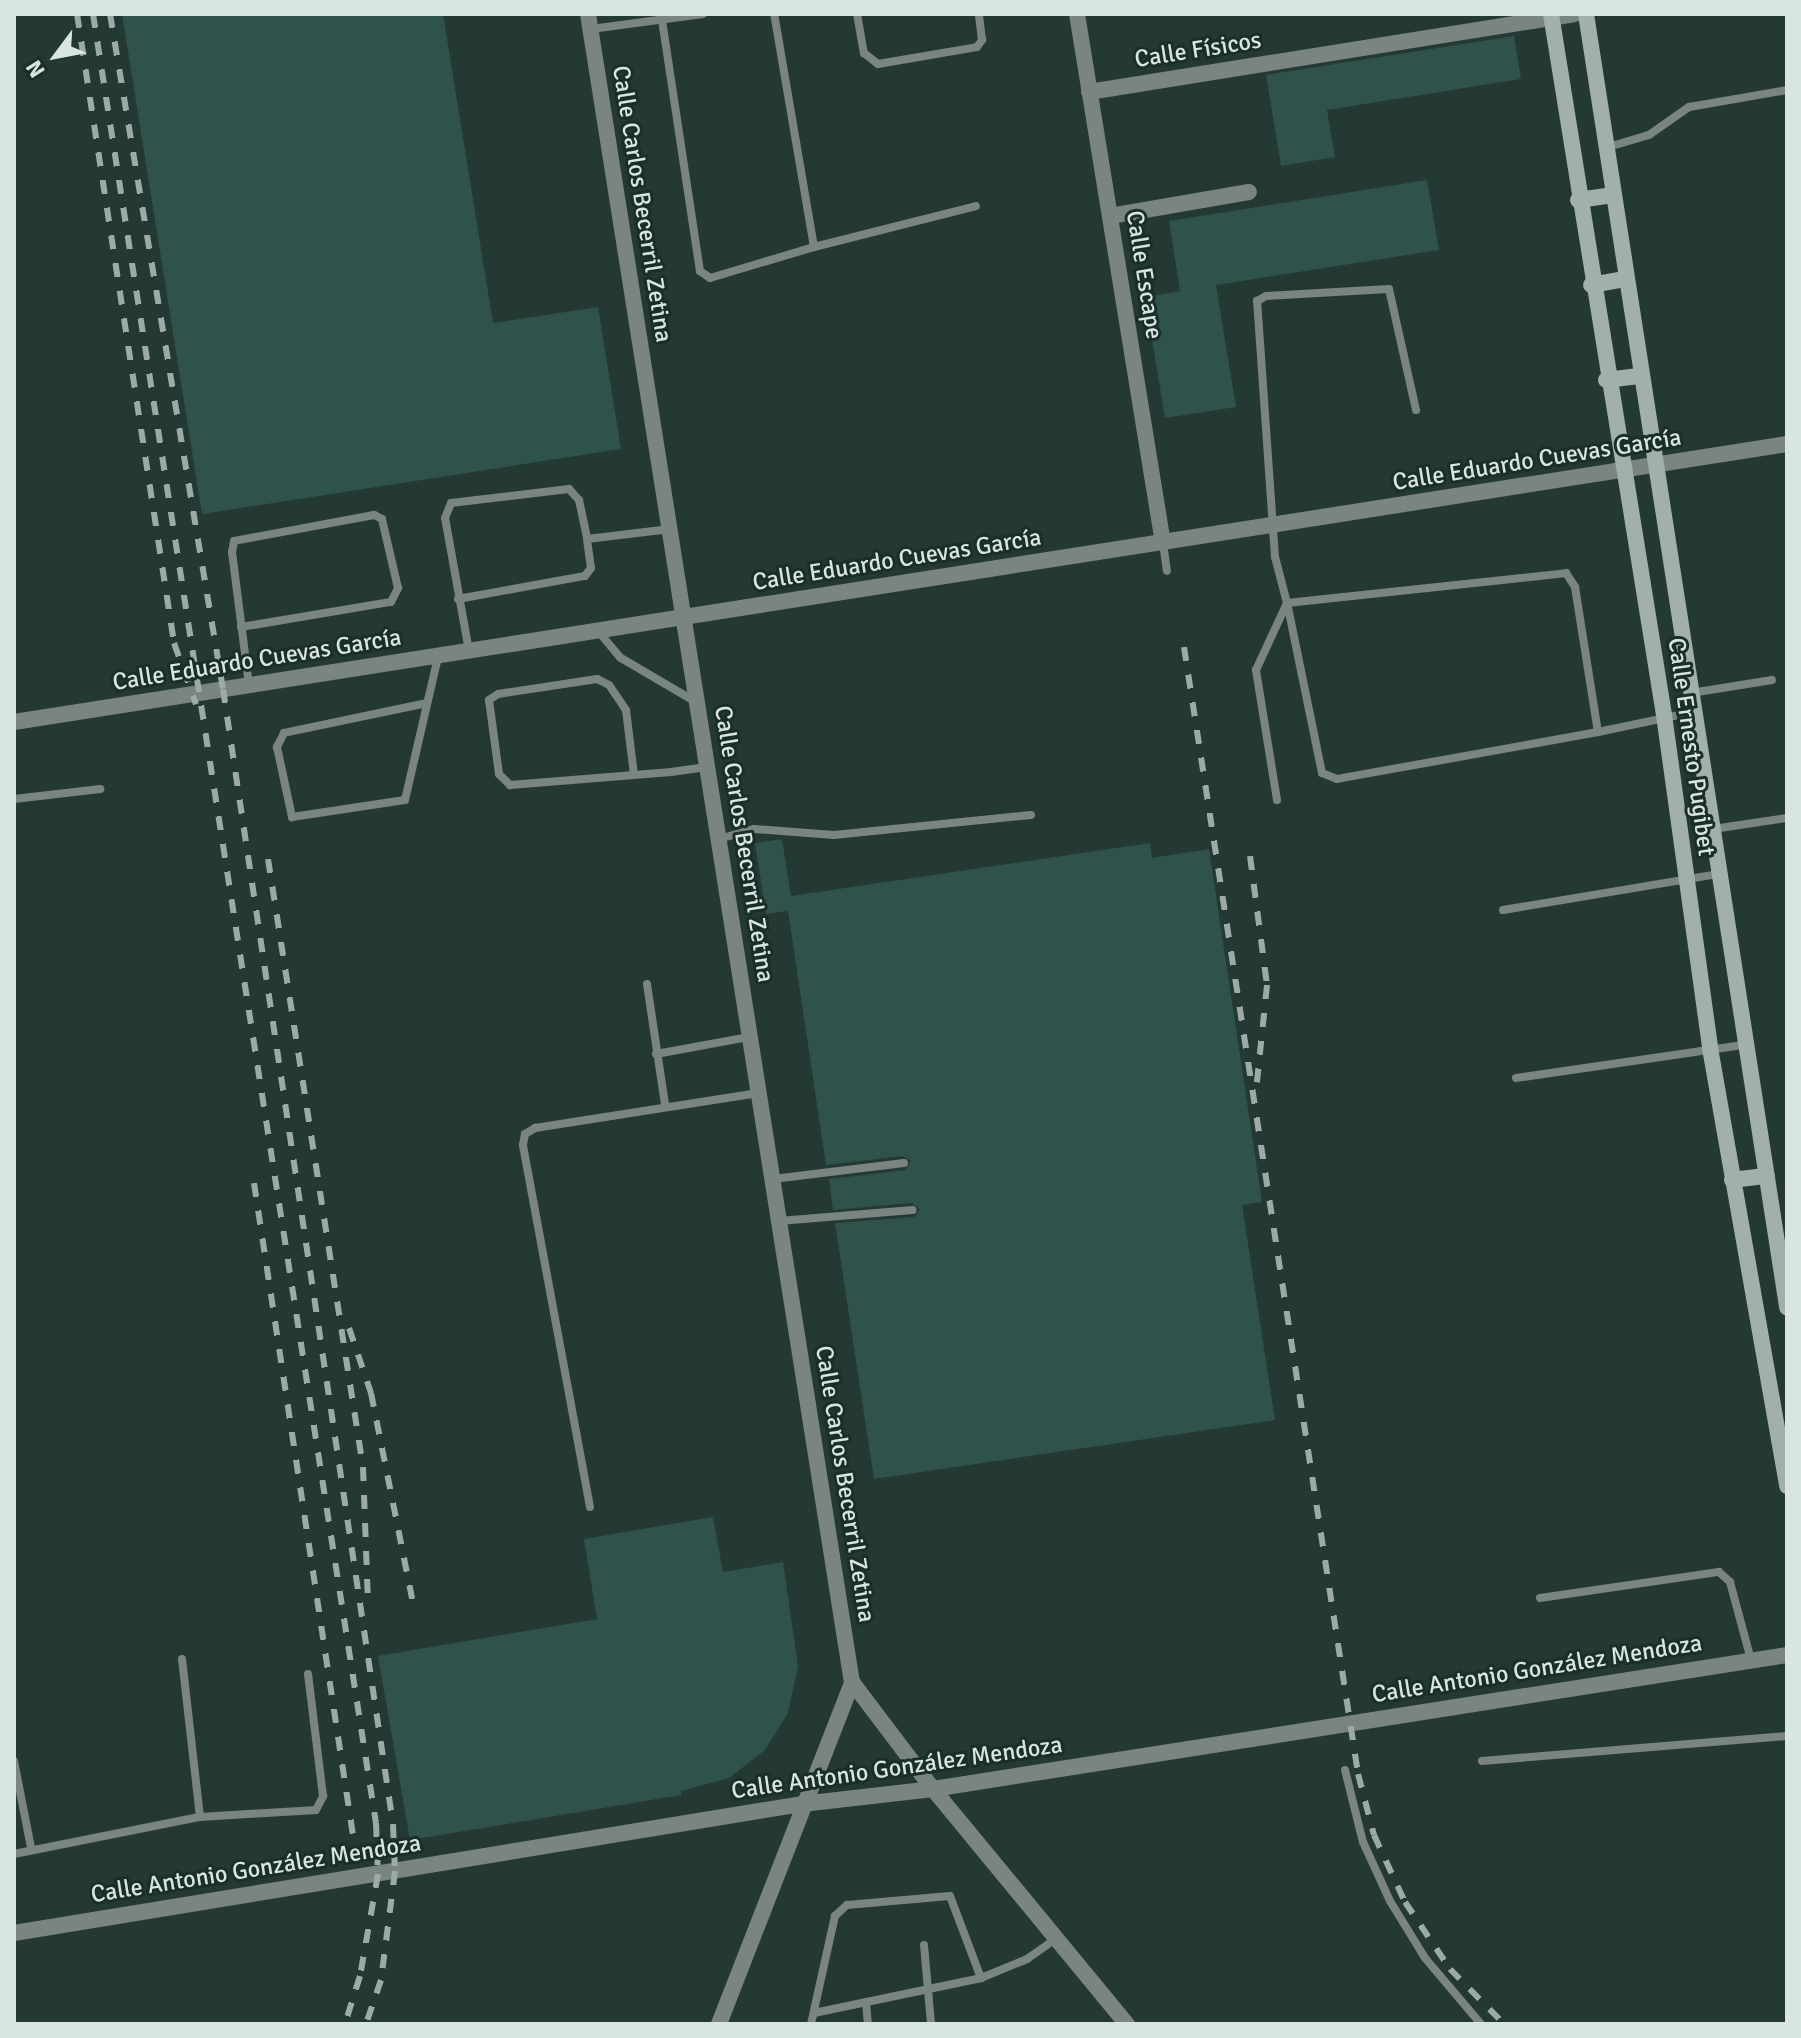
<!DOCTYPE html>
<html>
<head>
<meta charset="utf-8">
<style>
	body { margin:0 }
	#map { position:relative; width:1801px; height:2038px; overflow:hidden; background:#243934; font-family:Signika,sans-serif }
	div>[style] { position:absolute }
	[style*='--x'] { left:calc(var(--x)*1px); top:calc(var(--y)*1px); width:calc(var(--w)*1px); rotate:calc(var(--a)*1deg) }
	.building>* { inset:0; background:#2f524a }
	.lane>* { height:8px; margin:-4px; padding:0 4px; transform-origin:4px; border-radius:4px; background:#7a8481 }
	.street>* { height:16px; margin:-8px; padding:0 8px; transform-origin:8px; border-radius:8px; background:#7a8481 }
	.secondary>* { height:16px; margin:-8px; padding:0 8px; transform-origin:8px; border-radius:8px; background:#a1b0ac }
	.rail>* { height:6px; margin-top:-3px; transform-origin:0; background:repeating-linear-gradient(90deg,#9caba8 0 14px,transparent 0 28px) }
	span { translate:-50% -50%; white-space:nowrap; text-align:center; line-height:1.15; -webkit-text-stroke:6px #1a2e2a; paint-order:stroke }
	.street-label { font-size:24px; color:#d9e5e2 }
	.frame { position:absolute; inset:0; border:16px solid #d9e5e2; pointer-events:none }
	.north { position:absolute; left:16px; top:16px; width:80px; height:80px; -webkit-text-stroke:6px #1a2e2a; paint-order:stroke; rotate:238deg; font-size:22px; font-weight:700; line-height:32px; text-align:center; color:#d9e5e2 }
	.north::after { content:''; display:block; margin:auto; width:28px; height:36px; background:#d9e5e2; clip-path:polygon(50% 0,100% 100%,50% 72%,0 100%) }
</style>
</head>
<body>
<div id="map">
	<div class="building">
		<i style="clip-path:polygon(122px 14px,443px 14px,493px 323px,598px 307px,621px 449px,202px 514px)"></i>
		<i style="clip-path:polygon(1514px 36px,1521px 79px,1327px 110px,1335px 157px,1281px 166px,1266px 75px)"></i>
		<i style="clip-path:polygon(1427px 180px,1439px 250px,1216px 285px,1236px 407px,1165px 418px,1145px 297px,1180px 291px,1169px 221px)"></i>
		<i style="clip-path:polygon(782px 839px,791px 896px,1150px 843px,1152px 858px,1209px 849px,1262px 1202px,1242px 1205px,1275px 1420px,874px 1479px,835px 1223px,914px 1217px,920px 1209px,912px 1203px,833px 1210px,829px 1179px,905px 1170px,911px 1161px,903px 1156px,826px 1165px,788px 911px,766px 914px,755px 843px)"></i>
		<i style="clip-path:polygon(713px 1517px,723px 1572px,783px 1562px,798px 1666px,788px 1713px,765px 1750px,729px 1778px,681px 1791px,681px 1795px,410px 1840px,378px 1656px,597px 1619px,584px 1539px)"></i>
	</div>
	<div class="lane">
		<i style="--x:857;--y:14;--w:40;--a:80"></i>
		<i style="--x:864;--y:53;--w:18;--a:38"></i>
		<i style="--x:878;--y:64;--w:100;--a:-9.7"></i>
		<i style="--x:977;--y:47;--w:9;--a:-54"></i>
		<i style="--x:982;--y:40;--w:26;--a:-97"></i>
		<i style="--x:662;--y:20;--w:254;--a:81.4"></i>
		<i style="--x:700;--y:271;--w:12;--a:35"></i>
		<i style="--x:710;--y:278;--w:109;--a:-16.6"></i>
		<i style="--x:814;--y:247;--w:236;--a:-99.7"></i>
		<i style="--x:591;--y:29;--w:113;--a:-7.6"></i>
		<i style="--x:1605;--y:148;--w:46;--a:-16.5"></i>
		<i style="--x:1649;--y:135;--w:49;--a:-35"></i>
		<i style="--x:1689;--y:107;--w:99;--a:-9.8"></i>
		<i style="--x:814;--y:247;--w:167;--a:-14.2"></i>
		<i style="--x:1163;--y:543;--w:28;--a:82"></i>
		<i style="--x:458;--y:599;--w:129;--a:-10.3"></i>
		<i style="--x:585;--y:576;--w:10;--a:-53"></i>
		<i style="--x:591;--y:568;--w:29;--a:-98"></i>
		<i style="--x:241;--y:627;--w:152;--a:-9.5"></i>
		<i style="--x:391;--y:602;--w:16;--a:-63"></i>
		<i style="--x:398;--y:588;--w:71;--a:-103.1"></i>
		<i style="--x:382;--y:519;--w:9;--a:-153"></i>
		<i style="--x:374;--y:515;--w:142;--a:169.5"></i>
		<i style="--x:234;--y:541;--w:11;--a:100"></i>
		<i style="--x:232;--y:552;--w:134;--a:82.7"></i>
		<i style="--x:598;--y:631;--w:35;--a:50"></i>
		<i style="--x:621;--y:658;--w:87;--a:30.4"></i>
		<i style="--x:469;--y:651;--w:135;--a:-100.2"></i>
		<i style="--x:445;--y:518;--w:16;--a:-68"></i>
		<i style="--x:451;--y:503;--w:119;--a:-6.8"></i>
		<i style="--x:569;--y:489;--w:15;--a:48"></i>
		<i style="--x:579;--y:500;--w:40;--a:78"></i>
		<i style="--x:587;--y:539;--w:84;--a:-6.9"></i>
		<i style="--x:1691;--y:693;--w:82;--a:-9.1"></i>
		<i style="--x:427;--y:703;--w:146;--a:168.2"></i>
		<i style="--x:284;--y:733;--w:16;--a:117"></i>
		<i style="--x:277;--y:747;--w:72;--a:77.9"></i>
		<i style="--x:292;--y:817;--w:114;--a:-8.6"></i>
		<i style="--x:405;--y:800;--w:147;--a:-77"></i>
		<i style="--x:1598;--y:732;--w:98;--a:-11.8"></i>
		<i style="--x:634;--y:775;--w:65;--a:-97"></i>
		<i style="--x:626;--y:710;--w:30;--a:-124"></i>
		<i style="--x:609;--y:685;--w:13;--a:-153"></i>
		<i style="--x:597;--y:679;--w:100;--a:171.4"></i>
		<i style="--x:498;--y:694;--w:11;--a:146"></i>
		<i style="--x:489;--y:700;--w:75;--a:82.3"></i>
		<i style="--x:499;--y:774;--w:16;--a:45"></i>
		<i style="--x:510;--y:785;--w:162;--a:-4.6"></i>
		<i style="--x:671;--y:772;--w:36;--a:-8"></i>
		<i style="--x:14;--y:799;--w:87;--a:-6.6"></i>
		<i style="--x:1277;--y:800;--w:132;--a:-99.2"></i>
		<i style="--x:1256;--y:670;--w:74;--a:-65.2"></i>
		<i style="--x:1287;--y:603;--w:281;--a:-6.1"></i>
		<i style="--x:1566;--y:573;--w:17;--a:57"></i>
		<i style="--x:1575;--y:587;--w:147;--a:81"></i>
		<i style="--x:1598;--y:732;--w:265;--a:169.8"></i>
		<i style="--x:1337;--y:779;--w:16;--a:-158"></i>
		<i style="--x:1322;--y:773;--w:174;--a:-101.6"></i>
		<i style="--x:1287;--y:603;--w:48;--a:-104.6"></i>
		<i style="--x:1275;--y:557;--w:257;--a:-94"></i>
		<i style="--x:1257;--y:301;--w:10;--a:-29"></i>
		<i style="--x:1266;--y:296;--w:123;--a:-3.3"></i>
		<i style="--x:1389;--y:289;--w:124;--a:77.4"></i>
		<i style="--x:1713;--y:829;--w:75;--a:-8.5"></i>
		<i style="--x:719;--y:839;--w:36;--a:-16"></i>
		<i style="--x:754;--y:829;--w:80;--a:4.3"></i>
		<i style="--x:834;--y:835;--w:198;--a:-5.8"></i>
		<i style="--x:1503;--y:910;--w:219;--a:-9.5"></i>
		<i style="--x:647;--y:984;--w:122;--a:81.5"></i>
		<i style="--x:656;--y:1054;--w:95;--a:-10.4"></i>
		<i style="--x:1516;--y:1078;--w:229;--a:-8.3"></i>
		<i style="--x:773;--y:1179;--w:132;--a:-7"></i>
		<i style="--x:779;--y:1221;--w:134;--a:-4.7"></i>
		<i style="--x:590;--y:1507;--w:368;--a:-100.5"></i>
		<i style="--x:523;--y:1145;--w:11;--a:-80"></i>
		<i style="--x:525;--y:1134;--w:12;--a:-31"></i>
		<i style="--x:535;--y:1128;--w:226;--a:-8.9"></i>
		<i style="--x:1540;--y:1598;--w:181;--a:-8.3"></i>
		<i style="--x:1719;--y:1572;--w:15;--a:42"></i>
		<i style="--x:1730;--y:1582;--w:81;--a:74.9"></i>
		<i style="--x:182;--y:1659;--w:159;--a:83.5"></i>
		<i style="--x:14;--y:1761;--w:89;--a:78.9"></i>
		<i style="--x:1482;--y:1761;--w:306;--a:-4.7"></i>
		<i style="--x:1345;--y:1770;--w:74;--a:76"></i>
		<i style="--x:1363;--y:1842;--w:65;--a:65.4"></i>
		<i style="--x:1390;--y:1901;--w:67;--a:58.4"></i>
		<i style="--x:1425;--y:1958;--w:87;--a:49.7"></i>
		<i style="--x:14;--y:1854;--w:190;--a:-11.3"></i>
		<i style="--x:200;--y:1817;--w:116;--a:-3.5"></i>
		<i style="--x:316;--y:1810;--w:16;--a:-63"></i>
		<i style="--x:323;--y:1796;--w:123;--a:-97"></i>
		<i style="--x:924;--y:1945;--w:79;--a:84.9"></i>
		<i style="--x:866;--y:2002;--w:22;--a:85"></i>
		<i style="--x:814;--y:2013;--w:171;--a:-11.8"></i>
		<i style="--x:981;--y:1978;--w:50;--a:-22.4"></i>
		<i style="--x:1027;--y:1959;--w:37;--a:-35"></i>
		<i style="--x:811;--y:2024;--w:111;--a:-77.5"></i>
		<i style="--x:835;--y:1916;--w:16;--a:-43"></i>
		<i style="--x:847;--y:1905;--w:103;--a:-5"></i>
		<i style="--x:950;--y:1896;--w:88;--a:69.3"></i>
	</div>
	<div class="street">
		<i style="--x:588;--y:14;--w:1689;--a:81.01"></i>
		<i style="--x:852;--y:1682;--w:134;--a:52.9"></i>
		<i style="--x:933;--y:1789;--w:305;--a:50.5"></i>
		<i style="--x:1077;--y:14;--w:536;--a:80.77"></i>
		<i style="--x:1089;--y:92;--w:491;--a:-9.1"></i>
		<i style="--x:1110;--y:216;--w:141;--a:-9.8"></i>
		<i style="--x:14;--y:722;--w:1795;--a:-8.91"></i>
		<i style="--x:14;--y:1933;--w:798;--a:-9.3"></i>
		<i style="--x:802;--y:1804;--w:132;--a:-6.5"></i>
		<i style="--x:933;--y:1789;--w:864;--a:-8.92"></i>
		<i style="--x:719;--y:2024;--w:367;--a:-68.7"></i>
	</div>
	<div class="secondary">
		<i style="--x:1551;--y:14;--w:710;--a:80.84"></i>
		<i style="--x:1664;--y:715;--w:336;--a:82.1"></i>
		<i style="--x:1710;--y:1048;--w:445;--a:80"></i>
		<i style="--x:1586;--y:14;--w:1309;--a:81.16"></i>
		<i style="--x:1578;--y:200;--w:34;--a:-8"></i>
		<i style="--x:1591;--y:285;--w:36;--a:-10"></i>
		<i style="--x:1606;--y:380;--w:35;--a:-7"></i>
		<i style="--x:1732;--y:1180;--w:35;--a:-7"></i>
	</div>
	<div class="rail">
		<i style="--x:77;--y:14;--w:636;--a:81.23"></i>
		<i style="--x:174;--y:643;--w:65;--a:70.2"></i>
		<i style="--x:93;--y:14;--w:1831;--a:81.11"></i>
		<i style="--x:376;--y:1823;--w:51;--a:87.8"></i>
		<i style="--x:378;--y:1874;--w:104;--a:100"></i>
		<i style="--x:360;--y:1976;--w:50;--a:107.4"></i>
		<i style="--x:110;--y:14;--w:684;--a:80.5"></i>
		<i style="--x:223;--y:689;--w:1148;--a:81.48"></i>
		<i style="--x:393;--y:1824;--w:47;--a:87.6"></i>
		<i style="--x:395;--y:1871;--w:110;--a:97.3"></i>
		<i style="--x:381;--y:1980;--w:46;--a:108.8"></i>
		<i style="--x:1184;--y:647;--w:1140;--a:81.22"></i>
		<i style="--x:1358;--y:1774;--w:63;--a:75.3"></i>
		<i style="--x:1374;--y:1835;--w:74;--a:65.2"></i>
		<i style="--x:1405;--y:1902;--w:81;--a:56.1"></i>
		<i style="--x:1450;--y:1969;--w:77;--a:45.5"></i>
		<i style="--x:1250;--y:856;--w:130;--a:82.5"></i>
		<i style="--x:1267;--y:985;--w:98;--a:95.9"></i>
		<i style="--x:268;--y:859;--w:615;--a:81.12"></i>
		<i style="--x:363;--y:1467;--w:137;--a:87.9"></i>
		<i style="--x:254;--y:1183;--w:659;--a:81.37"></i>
		<i style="--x:349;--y:1328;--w:69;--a:71.3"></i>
		<i style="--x:371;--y:1393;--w:214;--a:78.7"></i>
	</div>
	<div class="street-label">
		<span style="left:1198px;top:50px;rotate:-9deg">Calle Físicos</span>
		<span style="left:642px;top:204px;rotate:81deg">Calle Carlos Becerril Zetina</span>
		<span style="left:1144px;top:275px;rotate:81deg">Calle Escape</span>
		<span style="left:1537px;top:460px;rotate:-9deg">Calle Eduardo Cuevas García</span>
		<span style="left:897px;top:560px;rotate:-9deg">Calle Eduardo Cuevas García</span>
		<span style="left:257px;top:660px;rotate:-9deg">Calle Eduardo Cuevas García</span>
		<span style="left:1691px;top:747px;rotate:82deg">Calle Ernesto Pugibet</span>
		<span style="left:744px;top:844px;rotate:81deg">Calle Carlos Becerril Zetina</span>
		<span style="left:845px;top:1484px;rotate:81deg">Calle Carlos Becerril Zetina</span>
		<span style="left:1537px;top:1669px;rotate:-9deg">Calle Antonio González Mendoza</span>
		<span style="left:897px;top:1768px;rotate:-8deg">Calle Antonio González Mendoza</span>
		<span style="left:256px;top:1869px;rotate:-9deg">Calle Antonio González Mendoza</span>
	</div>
	<div class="frame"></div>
	<div class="north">N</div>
</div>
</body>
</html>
